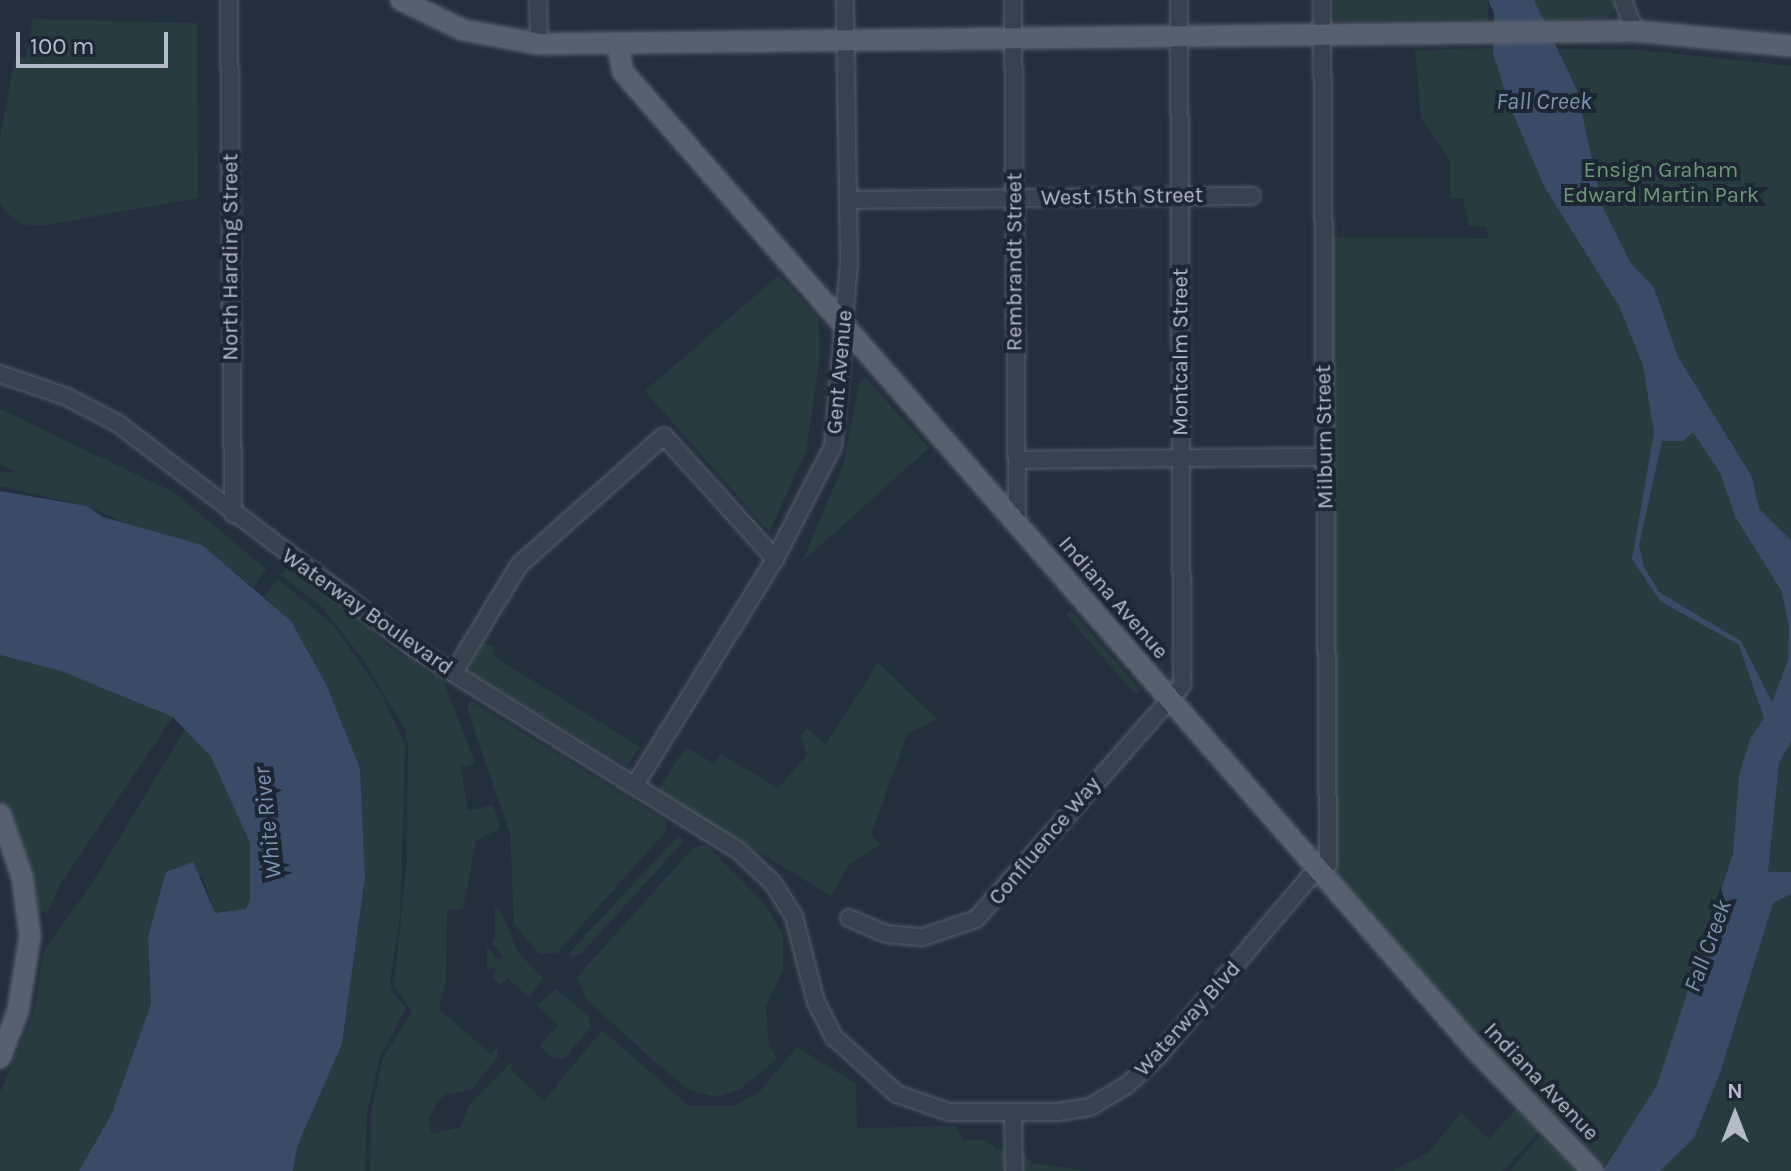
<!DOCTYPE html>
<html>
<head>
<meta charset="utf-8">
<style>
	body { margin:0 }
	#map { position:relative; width:1791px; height:1171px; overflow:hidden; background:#242f3e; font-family:Karla,sans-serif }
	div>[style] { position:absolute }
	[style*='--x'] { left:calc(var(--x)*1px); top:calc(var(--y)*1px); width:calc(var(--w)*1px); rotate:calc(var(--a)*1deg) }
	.green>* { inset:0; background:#263c3f; transform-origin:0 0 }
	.water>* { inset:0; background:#394c67 }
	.roads { filter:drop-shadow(0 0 2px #565f6c) drop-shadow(0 0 2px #565f6c) }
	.minor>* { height:16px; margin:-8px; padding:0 8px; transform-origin:8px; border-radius:8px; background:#38414e }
	.major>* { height:20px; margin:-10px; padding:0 10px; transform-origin:10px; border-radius:10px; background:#56606e }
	span { translate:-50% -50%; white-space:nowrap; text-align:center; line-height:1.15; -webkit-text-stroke:8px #1d2633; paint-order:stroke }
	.park-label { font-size:22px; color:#6b9a76 }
	.street-label { font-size:22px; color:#b4bcc9 }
	.water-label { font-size:24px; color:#7c92b1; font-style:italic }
	.north { position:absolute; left:1695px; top:1075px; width:80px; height:80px; -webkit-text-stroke:6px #1d2633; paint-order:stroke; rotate:0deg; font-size:22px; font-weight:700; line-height:32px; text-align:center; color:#b4bcc9 }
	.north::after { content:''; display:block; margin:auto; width:28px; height:36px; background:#b4bcc9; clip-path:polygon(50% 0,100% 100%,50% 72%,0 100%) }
	.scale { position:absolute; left:16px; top:32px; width:152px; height:36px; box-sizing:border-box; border:4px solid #b4bcc9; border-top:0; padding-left:10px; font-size:24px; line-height:28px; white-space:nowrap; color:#b4bcc9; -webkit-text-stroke:6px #1d2633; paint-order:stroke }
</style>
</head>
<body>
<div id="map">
	<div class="green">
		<i style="left:1334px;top:0;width:154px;height:20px"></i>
		<i style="clip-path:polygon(1534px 0,1615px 0,1617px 6px,1608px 18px,1542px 20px)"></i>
		<i style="clip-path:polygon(33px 19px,197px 23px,198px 198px,40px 226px,21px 224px,6px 212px,0 204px,0 138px,15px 57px,26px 58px)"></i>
		<i style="clip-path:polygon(1494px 48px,1640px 50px,1791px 66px,1791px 1171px,1622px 1171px,1612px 1160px,1607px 1166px,1509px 1071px,1337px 876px,1330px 237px,1488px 238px,1487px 227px,1469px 226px,1463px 198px,1450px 198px,1450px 160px,1421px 118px,1415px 50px)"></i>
		<i style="clip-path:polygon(779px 275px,819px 319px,819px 364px,806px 452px,769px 532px,645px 391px)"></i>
		<i style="clip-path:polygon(865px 377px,929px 448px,802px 562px,844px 463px,859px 383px)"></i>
		<i style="clip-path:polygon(0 409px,175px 493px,266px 569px,254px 588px,237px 573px,87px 506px,0 486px,0 472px,17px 472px,0 465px)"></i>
		<i style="clip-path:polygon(288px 567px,367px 624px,390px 648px,443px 680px,475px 763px,461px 767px,468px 811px,493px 805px,498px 821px,499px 829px,476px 841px,463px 909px,447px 910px,446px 980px,439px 1009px,491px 1054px,497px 1047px,498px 1057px,471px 1090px,447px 1094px,436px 1103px,429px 1119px,431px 1134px,461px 1127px,469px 1105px,513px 1061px,511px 1070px,544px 1101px,602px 1030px,689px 1106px,735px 1106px,760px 1091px,797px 1047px,856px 1084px,857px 1128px,956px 1126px,963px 1141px,984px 1139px,996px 1149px,1022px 1152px,1033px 1163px,1087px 1171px,370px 1171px,371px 1113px,383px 1058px,412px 1012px,394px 984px,407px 861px,408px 747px,405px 729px,363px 659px,320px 605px,280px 575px)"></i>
		<i style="clip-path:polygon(278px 579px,333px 625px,381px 693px,405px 745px,400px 916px,390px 981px,392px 992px,406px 1008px,381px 1054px,367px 1111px,365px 1171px,293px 1171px,297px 1147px,342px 1044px,365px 877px,360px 768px,326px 684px,291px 621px,264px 597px)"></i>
		<i style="left:1071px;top:610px;width:106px;height:7px;rotate:49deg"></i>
		<i style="clip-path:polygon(483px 643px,495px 647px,493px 656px,640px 747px,627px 766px,472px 674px,469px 664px)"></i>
		<i style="clip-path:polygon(0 655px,61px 671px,173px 717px,61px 883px,47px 913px,38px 912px,32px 867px,0 798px)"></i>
		<i style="clip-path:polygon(878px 663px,937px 719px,907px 734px,871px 835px,880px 845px,850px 864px,831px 896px,657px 791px,686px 747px,714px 764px,721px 754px,778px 788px,807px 755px,801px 736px,806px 728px,826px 744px)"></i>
		<i style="clip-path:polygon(470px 700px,666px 821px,666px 831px,557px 953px,539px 954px,514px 924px,510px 833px,467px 709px)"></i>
		<i style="clip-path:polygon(185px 730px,211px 757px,250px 843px,250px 899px,246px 909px,215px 913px,202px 875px,148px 937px,151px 1004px,111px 1115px,79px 1171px,0 1171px,0 1092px,33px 1015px,44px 950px,87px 891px)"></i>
		<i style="clip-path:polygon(679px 835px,684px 841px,581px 954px,571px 958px,570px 952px)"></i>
		<i style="clip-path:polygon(707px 845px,764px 903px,783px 935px,783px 970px,766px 1007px,769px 1045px,777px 1059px,739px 1090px,716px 1097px,689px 1090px,654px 1061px,585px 998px,577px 977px,694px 847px)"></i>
		<i style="clip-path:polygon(495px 908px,500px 909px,517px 951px,543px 978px,529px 998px,508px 978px,501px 985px,492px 978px,498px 966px,487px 970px,487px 947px,498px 960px,503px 958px,491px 941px,495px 940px)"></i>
		<i style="clip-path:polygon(555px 989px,589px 1016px,590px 1028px,564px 1059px,554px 1059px,540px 1046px,558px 1025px,537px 1005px)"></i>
		<i style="clip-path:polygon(1516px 1108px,1539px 1131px,1503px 1171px,1392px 1171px,1428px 1153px,1461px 1112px,1489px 1139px)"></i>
		<i style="clip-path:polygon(1540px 1136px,1544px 1139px,1575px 1171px,1510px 1171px)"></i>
	</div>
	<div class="water">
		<i style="clip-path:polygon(evenodd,1488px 0,1534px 0,1577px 90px,1602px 206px,1630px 262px,1654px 288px,1678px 357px,1752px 477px,1759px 509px,1791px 540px,1791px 742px,1779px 763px,1768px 872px,1791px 872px,1791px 894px,1773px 903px,1720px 1073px,1694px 1138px,1660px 1171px,1603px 1171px,1657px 1085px,1733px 854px,1739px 776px,1750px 739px,1764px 718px,1739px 645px,1660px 601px,1632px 559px,1654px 433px,1643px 365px,1619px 306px,1544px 186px,1509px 104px,1493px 53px,1494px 13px,1488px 0,1693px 432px,1720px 473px,1736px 518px,1782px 592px,1789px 628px,1788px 661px,1772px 702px,1741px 641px,1659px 592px,1644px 567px,1639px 546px,1662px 441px,1683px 441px,1693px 432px)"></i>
		<i style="clip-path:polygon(0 491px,87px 506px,103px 517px,202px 545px,291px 621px,326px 684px,360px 768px,365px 877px,342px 1044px,297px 1147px,293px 1171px,79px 1171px,111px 1115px,151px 1004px,148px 937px,166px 872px,193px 862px,215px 913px,246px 909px,250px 899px,250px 843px,211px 757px,173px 717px,61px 671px,0 655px)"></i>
	</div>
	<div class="roads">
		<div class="minor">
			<i style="--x:229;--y:0;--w:514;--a:89.55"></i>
			<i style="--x:538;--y:0;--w:44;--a:88.7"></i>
			<i style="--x:1013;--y:0;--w:525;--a:89.56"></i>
			<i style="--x:1623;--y:0;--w:33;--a:69"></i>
			<i style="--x:849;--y:200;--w:403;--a:-0.6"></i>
			<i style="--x:0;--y:374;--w:71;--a:18.9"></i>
			<i style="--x:67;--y:397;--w:56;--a:27.5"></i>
			<i style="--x:117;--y:423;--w:372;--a:37.2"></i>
			<i style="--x:413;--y:648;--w:383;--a:31.9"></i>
			<i style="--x:738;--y:850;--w:48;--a:43.3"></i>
			<i style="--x:773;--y:883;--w:40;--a:58"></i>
			<i style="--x:794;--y:917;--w:88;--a:75.5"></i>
			<i style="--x:816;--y:1002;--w:39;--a:63"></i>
			<i style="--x:834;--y:1037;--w:85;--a:42.1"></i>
			<i style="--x:897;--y:1094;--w:55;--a:19.1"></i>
			<i style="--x:949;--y:1112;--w:109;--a:0"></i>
			<i style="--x:1058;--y:1112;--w:32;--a:-9"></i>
			<i style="--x:1090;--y:1107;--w:43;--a:-30.7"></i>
			<i style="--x:1127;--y:1085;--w:42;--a:-43.1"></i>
			<i style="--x:1158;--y:1056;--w:233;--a:-49.7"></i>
			<i style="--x:1309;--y:878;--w:24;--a:-36"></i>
			<i style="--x:1328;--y:864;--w:864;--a:-90.4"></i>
			<i style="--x:1017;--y:460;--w:307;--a:-0.6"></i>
			<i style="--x:454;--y:672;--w:125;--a:-58.7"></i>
			<i style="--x:519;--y:565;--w:194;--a:-41.7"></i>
			<i style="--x:664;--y:436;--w:166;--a:47.9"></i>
			<i style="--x:635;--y:785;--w:266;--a:-58.2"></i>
			<i style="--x:775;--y:559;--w:127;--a:-62.8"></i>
			<i style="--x:833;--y:446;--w:184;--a:-85"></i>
			<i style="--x:849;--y:263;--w:263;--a:-90.9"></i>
			<i style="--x:849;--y:918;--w:40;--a:23.4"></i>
			<i style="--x:886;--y:934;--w:37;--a:5"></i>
			<i style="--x:923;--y:937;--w:56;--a:-18.8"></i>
			<i style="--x:976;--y:919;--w:312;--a:-48.6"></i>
			<i style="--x:1182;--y:685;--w:685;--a:-90.25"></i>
			<i style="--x:1013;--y:1112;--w:59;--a:89"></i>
		</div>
		<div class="major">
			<i style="--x:401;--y:0;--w:69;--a:25.8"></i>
			<i style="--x:463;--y:30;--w:77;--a:10.4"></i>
			<i style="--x:539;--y:44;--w:1096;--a:-0.68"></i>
			<i style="--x:1635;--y:31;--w:157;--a:5.5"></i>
			<i style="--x:617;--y:43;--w:30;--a:78"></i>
			<i style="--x:623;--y:72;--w:1298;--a:48.91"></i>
			<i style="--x:1476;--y:1050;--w:168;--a:46"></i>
			<i style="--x:0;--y:814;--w:66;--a:70.5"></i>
			<i style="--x:22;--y:876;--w:61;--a:82.4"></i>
			<i style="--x:30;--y:936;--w:76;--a:99.1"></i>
			<i style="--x:18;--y:1011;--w:50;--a:111"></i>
		</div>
	</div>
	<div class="park-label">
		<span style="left:1661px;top:183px">Ensign Graham<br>Edward Martin Park</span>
	</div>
	<div class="street-label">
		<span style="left:1122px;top:197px;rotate:-1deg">West 15th Street</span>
		<span style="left:231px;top:257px;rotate:-90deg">North Harding Street</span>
		<span style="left:1015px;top:262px;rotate:-90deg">Rembrandt Street</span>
		<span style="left:1181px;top:352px;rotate:-90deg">Montcalm Street</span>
		<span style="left:840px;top:372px;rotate:-85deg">Gent Avenue</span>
		<span style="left:1325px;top:437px;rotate:-91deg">Milburn Street</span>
		<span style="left:1113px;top:598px;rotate:49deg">Indiana Avenue</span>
		<span style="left:367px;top:612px;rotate:35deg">Waterway Boulevard</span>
		<span style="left:1045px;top:841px;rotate:-50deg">Confluence Way</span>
		<span style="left:1188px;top:1019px;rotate:-48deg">Waterway Blvd</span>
		<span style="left:1541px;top:1082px;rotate:46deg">Indiana Avenue</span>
	</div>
	<div class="water-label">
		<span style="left:1544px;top:102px">Fall Creek</span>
		<span style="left:268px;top:823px;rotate:-96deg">White River</span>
		<span style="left:1708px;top:946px;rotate:-70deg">Fall Creek</span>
	</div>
	<div class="north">N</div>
	<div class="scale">100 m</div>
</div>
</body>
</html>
